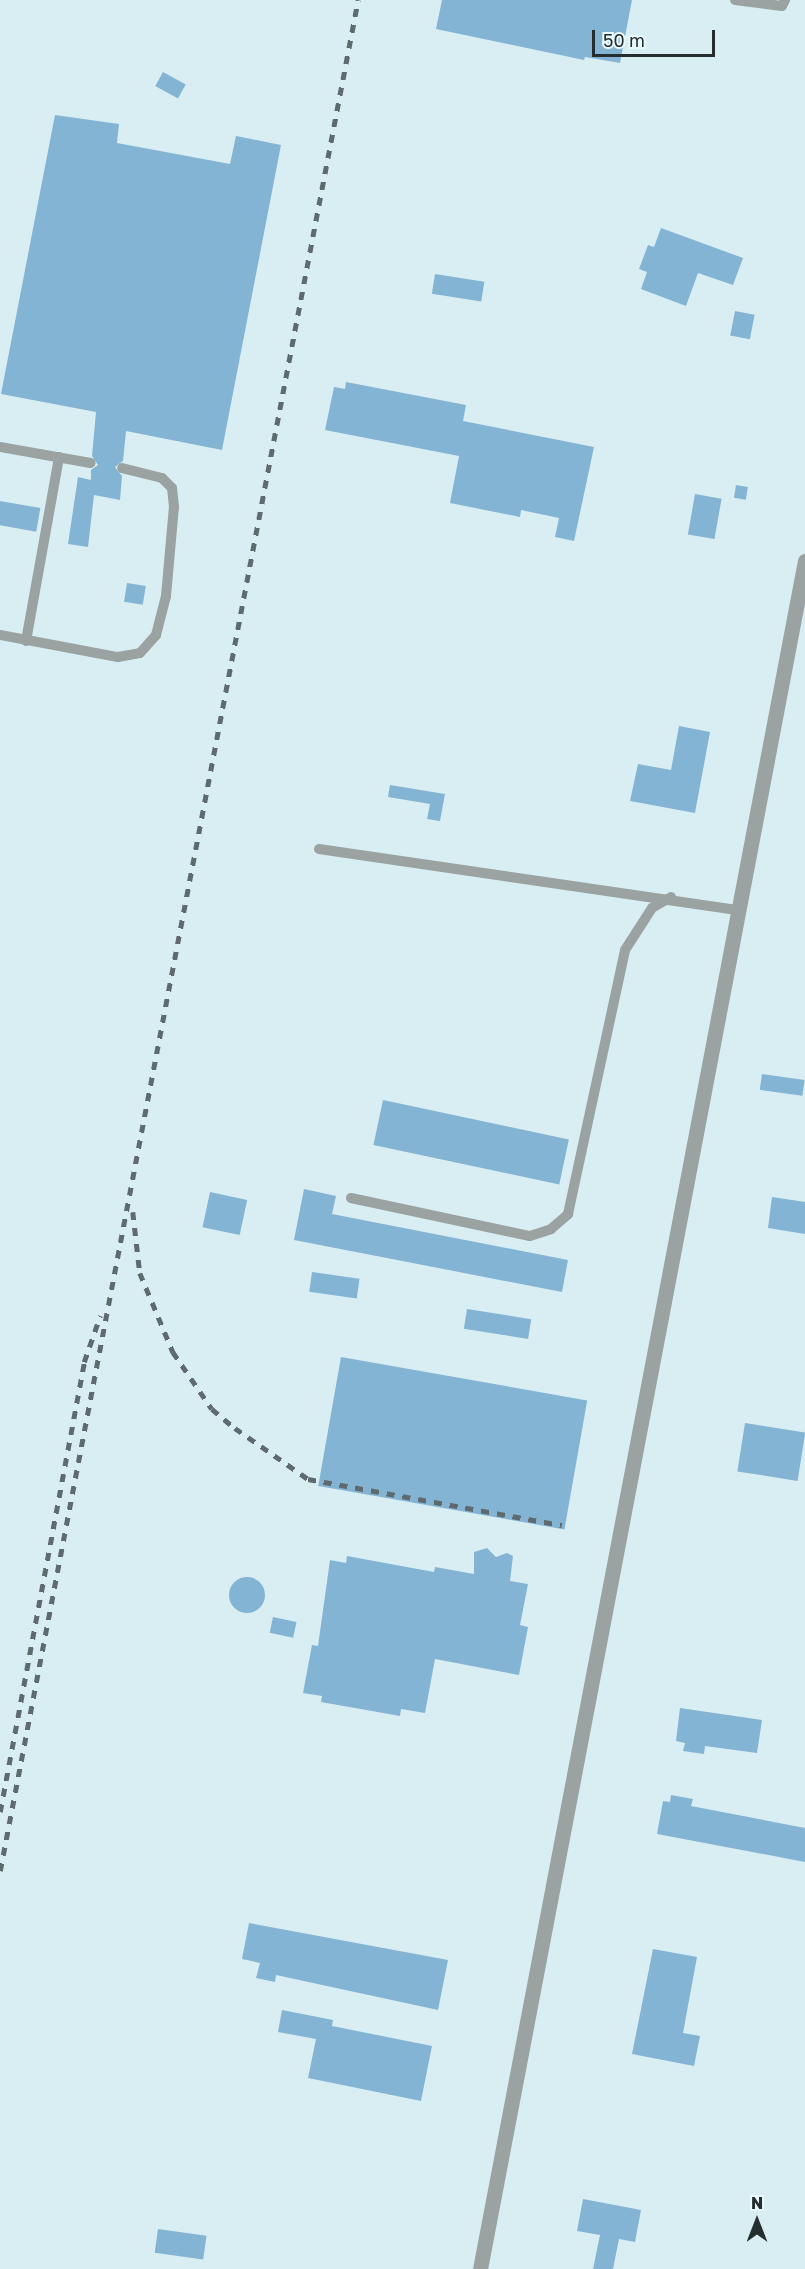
<!DOCTYPE html>
<html>
<head>
<meta charset="utf-8">
<style>
	body { margin:0 }
	#map { position:relative; width:805px; height:2269px; overflow:hidden; background:#d9eef3; font-family:"Golos Text",sans-serif }
	div>[style] { position:absolute }
	[style*='--x'] { left:calc(var(--x)*1px); top:calc(var(--y)*1px); width:calc(var(--w)*1px); rotate:calc(var(--a)*1deg) }
	.building>* { inset:0; background:#84b4d4; transform-origin:0 0 }
	.round { border-radius:50% }
	.service>* { height:10px; margin:-5px; padding:0 5px; transform-origin:5px; border-radius:5px; background:#9aa3a2 }
	.minor>* { height:15px; margin:-7.5px; padding:0 7.5px; transform-origin:7.5px; border-radius:7.5px; background:#9aa3a2 }
	.rail>* { height:4.5px; margin-top:-2.25px; transform-origin:0; background:repeating-linear-gradient(90deg,#5e6a6d 0 8px,transparent 0 16px) }
	span { translate:-50% -50%; white-space:nowrap; text-align:center; line-height:1.15; -webkit-text-stroke:6px #e9fbfe; paint-order:stroke }
	.north { position:absolute; left:727px; top:2191px; width:60px; height:60px; -webkit-text-stroke:4px #e9fbfe; paint-order:stroke; rotate:0deg; font-size:16px; font-weight:700; line-height:24px; text-align:center; color:#252d2f }
	.north::after { content:''; display:block; margin:auto; width:21px; height:27px; background:#252d2f; clip-path:polygon(50% 0,100% 100%,50% 72%,0 100%) }
	.scale { position:absolute; left:592px; top:30px; width:123px; height:27px; box-sizing:border-box; border:3px solid #252d2f; border-top:0; padding-left:8px; font-size:18px; line-height:21px; white-space:nowrap; color:#252d2f; -webkit-text-stroke:4px #e9fbfe; paint-order:stroke }
</style>
</head>
<body>
<div id="map">
	<div class="building">
		<i style="clip-path:polygon(442px 0,632px 0,620px 63px,585px 57px,584px 60px,436px 29px)"></i>
		<i style="left:163px;top:72px;width:26px;height:16px;rotate:29deg"></i>
		<i style="clip-path:polygon(55px 115px,119px 124px,117px 143px,230px 164px,236px 136px,281px 145px,222px 450px,126px 431px,123px 461px,115px 467px,122px 476px,120px 500px,94px 495px,88px 547px,68px 544px,78px 477px,91px 480px,91px 470px,98px 465px,92px 456px,96px 412px,1px 394px)"></i>
		<i style="clip-path:polygon(661px 228px,743px 258px,733px 285px,698px 273px,686px 306px,641px 289px,647px 272px,639px 269px,648px 245px,654px 247px)"></i>
		<i style="left:435px;top:274px;width:50px;height:20px;rotate:9deg"></i>
		<i style="left:735px;top:311px;width:20px;height:25px;rotate:11deg"></i>
		<i style="clip-path:polygon(346px 382px,466px 405px,463px 421px,594px 447px,574px 541px,555px 537px,559px 518px,521px 510px,520px 517px,450px 503px,459px 456px,325px 430px,334px 387px,345px 389px)"></i>
		<i style="left:736px;top:485px;width:12px;height:13px;rotate:9deg"></i>
		<i style="left:695px;top:494px;width:27px;height:41px;rotate:10deg"></i>
		<i style="left:0;top:501px;width:41px;height:24px;rotate:10deg"></i>
		<i style="left:127px;top:583px;width:19px;height:19px;rotate:9deg"></i>
		<i style="clip-path:polygon(679px 726px,710px 732px,695px 813px,630px 801px,638px 764px,671px 770px)"></i>
		<i style="clip-path:polygon(390px 785px,445px 794px,440px 821px,427px 819px,430px 804px,388px 797px)"></i>
		<i style="left:762px;top:1074px;width:43px;height:16px;rotate:8deg"></i>
		<i style="left:383px;top:1100px;width:190px;height:46px;rotate:12deg"></i>
		<i style="clip-path:polygon(304px 1189px,336px 1196px,332px 1214px,568px 1260px,562px 1292px,294px 1240px)"></i>
		<i style="left:210px;top:1192px;width:38px;height:36px;rotate:12deg"></i>
		<i style="clip-path:polygon(772px 1197px,805px 1202px,805px 1234px,768px 1228px)"></i>
		<i style="left:312px;top:1272px;width:48px;height:20px;rotate:8deg"></i>
		<i style="left:467px;top:1309px;width:65px;height:20px;rotate:9deg"></i>
		<i style="left:341px;top:1357px;width:250px;height:131px;rotate:10deg"></i>
		<i style="left:745px;top:1423px;width:61px;height:49px;rotate:9deg"></i>
		<i style="clip-path:polygon(487px 1548px,496px 1557px,507px 1553px,513px 1556px,510px 1581px,528px 1584px,520px 1625px,528px 1627px,519px 1675px,435px 1659px,425px 1713px,401px 1709px,400px 1716px,321px 1702px,322px 1696px,303px 1693px,312px 1645px,318px 1646px,330px 1560px,346px 1563px,347px 1556px,434px 1572px,435px 1567px,474px 1574px,474px 1552px)"></i>
		<i class="round" style="left:229px;top:1577px;width:36px;height:36px"></i>
		<i style="left:273px;top:1617px;width:24px;height:16px;rotate:12deg"></i>
		<i style="clip-path:polygon(680px 1708px,762px 1720px,757px 1753px,705px 1746px,704px 1754px,683px 1751px,685px 1743px,676px 1741px)"></i>
		<i style="clip-path:polygon(671px 1795px,693px 1799px,691px 1806px,805px 1828px,805px 1862px,657px 1834px,663px 1801px,670px 1802px)"></i>
		<i style="clip-path:polygon(249px 1923px,448px 1960px,438px 2010px,276px 1975px,275px 1982px,256px 1978px,260px 1963px,242px 1959px)"></i>
		<i style="clip-path:polygon(653px 1949px,697px 1957px,683px 2033px,700px 2036px,694px 2066px,632px 2054px)"></i>
		<i style="clip-path:polygon(282px 2010px,333px 2020px,332px 2026px,432px 2046px,421px 2101px,308px 2078px,316px 2039px,278px 2032px)"></i>
		<i style="clip-path:polygon(583px 2199px,641px 2210px,635px 2242px,619px 2239px,613px 2269px,593px 2269px,600px 2235px,577px 2231px)"></i>
		<i style="left:158px;top:2229px;width:49px;height:24px;rotate:8deg"></i>
	</div>
	<div class="service">
		<i style="--x:735;--y:0;--w:47;--a:7.3"></i>
		<i style="--x:782;--y:6;--w:7;--a:-63"></i>
		<i style="--x:0;--y:447;--w:92;--a:10"></i>
		<i style="--x:0;--y:635;--w:120;--a:10.6"></i>
		<i style="--x:118;--y:657;--w:22;--a:-10"></i>
		<i style="--x:140;--y:653;--w:24;--a:-48"></i>
		<i style="--x:156;--y:635;--w:40;--a:-75.6"></i>
		<i style="--x:166;--y:596;--w:89;--a:-84.9"></i>
		<i style="--x:174;--y:507;--w:19;--a:-96"></i>
		<i style="--x:172;--y:488;--w:14;--a:-135"></i>
		<i style="--x:162;--y:478;--w:41;--a:-166"></i>
		<i style="--x:26;--y:641;--w:187;--a:-79.8"></i>
		<i style="--x:319;--y:849;--w:424;--a:8.3"></i>
		<i style="--x:351;--y:1198;--w:183;--a:12"></i>
		<i style="--x:530;--y:1236;--w:22;--a:-18"></i>
		<i style="--x:551;--y:1229;--w:23;--a:-41"></i>
		<i style="--x:568;--y:1214;--w:270;--a:-77.8"></i>
		<i style="--x:625;--y:950;--w:50;--a:-57.3"></i>
		<i style="--x:652;--y:908;--w:22;--a:-30"></i>
	</div>
	<div class="minor">
		<i style="--x:480;--y:2269;--w:1739;--a:-79.23"></i>
	</div>
	<div class="rail">
		<i style="--x:133;--y:1212;--w:61;--a:83.5"></i>
		<i style="--x:140;--y:1273;--w:86;--a:67.3"></i>
		<i style="--x:173;--y:1352;--w:69;--a:55.6"></i>
		<i style="--x:212;--y:1409;--w:30;--a:40"></i>
		<i style="--x:235;--y:1428;--w:89;--a:34.9"></i>
		<i style="--x:308;--y:1479;--w:258;--a:10.3"></i>
		<i style="--x:0;--y:1812;--w:458;--a:-79.4"></i>
		<i style="--x:84;--y:1362;--w:49;--a:-70.8"></i>
		<i style="--x:0;--y:1871;--w:1905;--a:-79.17"></i>
	</div>
	<div class="north">N</div>
	<div class="scale">50 m</div>
</div>
</body>
</html>
